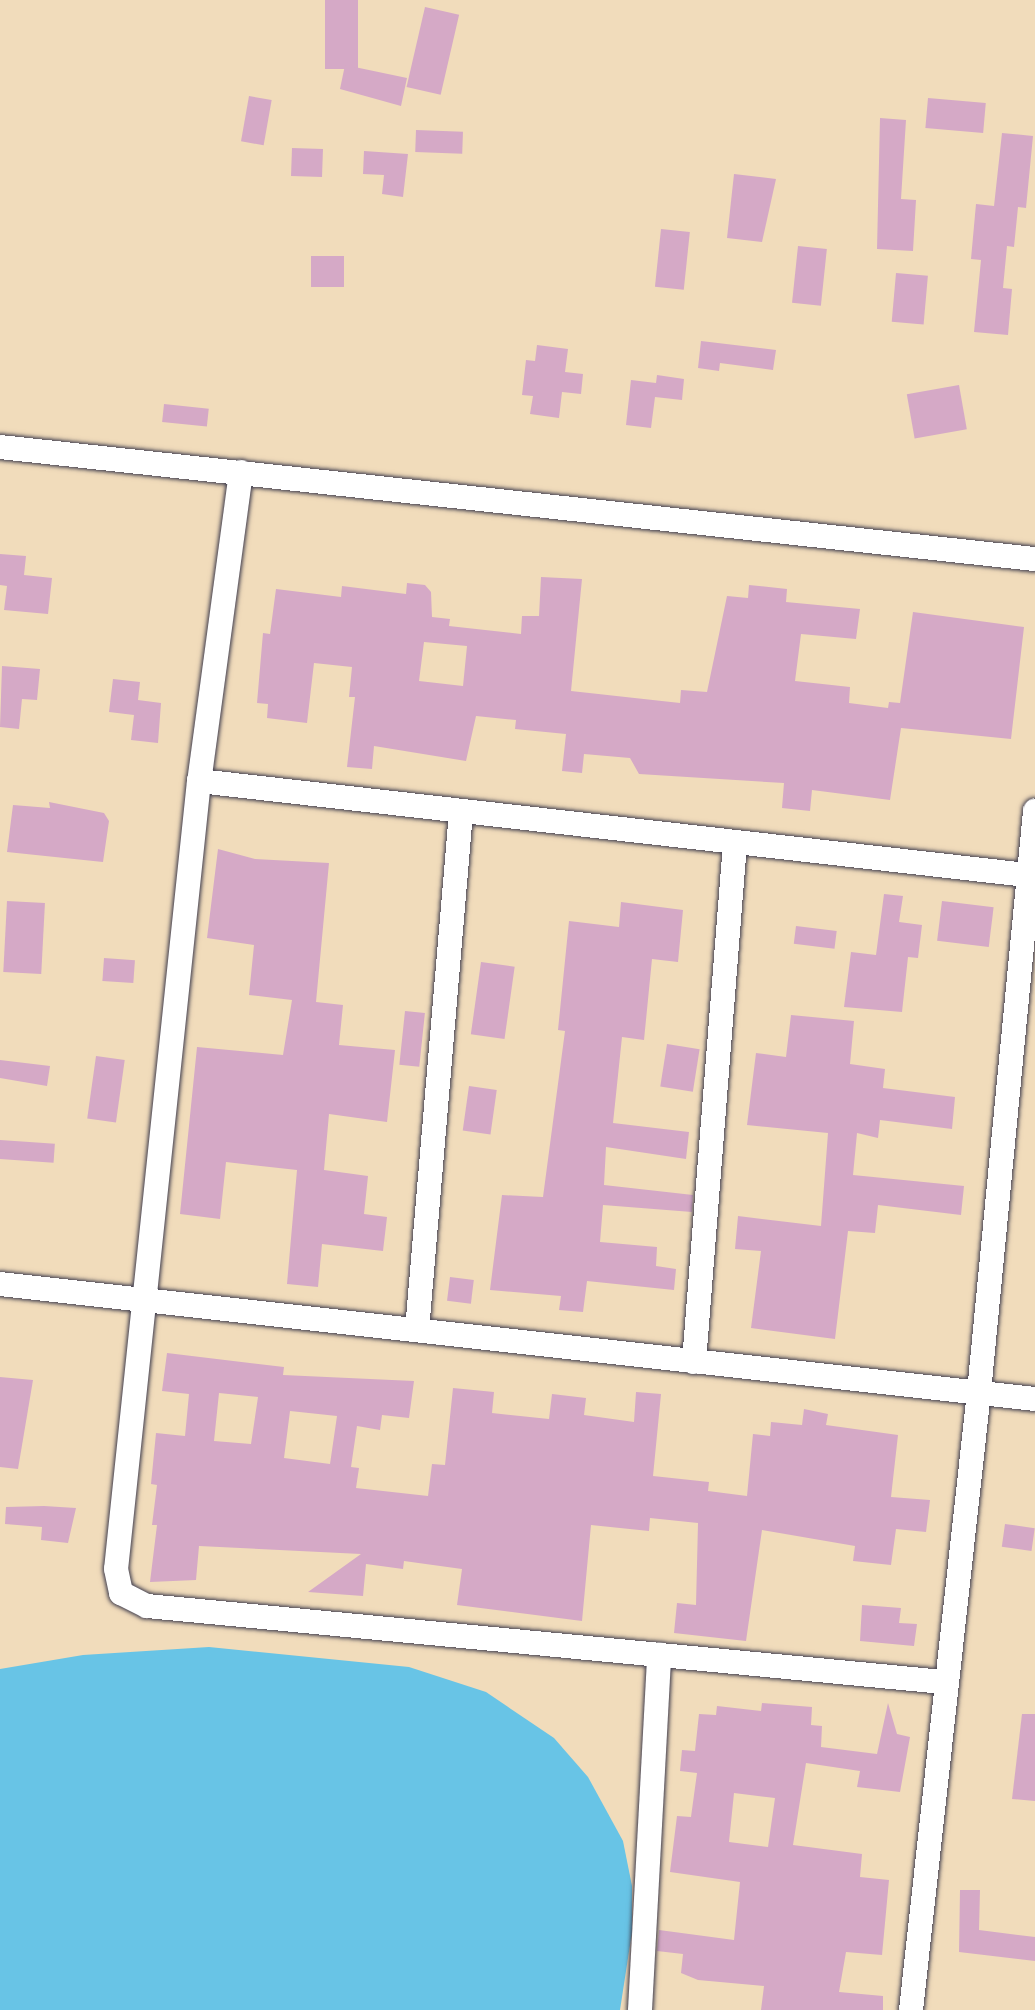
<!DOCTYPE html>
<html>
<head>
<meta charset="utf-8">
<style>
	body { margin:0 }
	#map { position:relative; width:1035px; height:2010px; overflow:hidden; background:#f1dcbb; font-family:"EB Garamond",serif }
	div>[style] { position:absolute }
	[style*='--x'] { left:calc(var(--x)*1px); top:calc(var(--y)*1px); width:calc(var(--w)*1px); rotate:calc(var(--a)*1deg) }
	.water>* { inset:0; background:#68c4e6 }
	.building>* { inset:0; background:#d5a9c6; transform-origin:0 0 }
	.roads { filter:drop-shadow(0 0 2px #413e4e) drop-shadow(0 0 2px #413e4e) }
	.minor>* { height:24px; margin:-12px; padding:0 12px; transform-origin:12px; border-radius:12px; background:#fff }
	span { translate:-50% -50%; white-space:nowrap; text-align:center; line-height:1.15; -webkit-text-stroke:5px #fdfcf7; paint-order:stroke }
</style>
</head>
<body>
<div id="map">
	<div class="water">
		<i style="clip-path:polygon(209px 1647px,409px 1667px,486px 1692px,554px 1738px,588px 1777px,623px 1841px,632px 1886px,632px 1932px,620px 2010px,0 2010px,0 1669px,83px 1655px)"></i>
	</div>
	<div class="building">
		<i style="left:325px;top:0;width:33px;height:69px"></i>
		<i style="left:425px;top:7px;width:35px;height:82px;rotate:13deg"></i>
		<i style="clip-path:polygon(345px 65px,407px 78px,401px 106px,340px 89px)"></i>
		<i style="left:249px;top:96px;width:23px;height:46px;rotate:10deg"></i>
		<i style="left:928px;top:98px;width:58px;height:30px;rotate:5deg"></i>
		<i style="clip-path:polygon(880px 118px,906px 120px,901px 199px,916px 200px,913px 251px,877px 249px)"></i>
		<i style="left:416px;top:130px;width:47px;height:22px;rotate:2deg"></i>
		<i style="clip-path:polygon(1002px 133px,1033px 136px,1026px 208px,1018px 207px,1014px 247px,1007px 246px,1003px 288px,1012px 289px,1008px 335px,974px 332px,981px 260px,971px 259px,976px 204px,994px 206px)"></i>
		<i style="left:292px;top:148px;width:31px;height:28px;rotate:2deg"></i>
		<i style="clip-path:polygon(364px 151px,408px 154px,403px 197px,382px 194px,384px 175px,363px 174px)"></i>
		<i style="clip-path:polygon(734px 174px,776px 179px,762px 242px,727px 238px)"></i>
		<i style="left:661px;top:229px;width:29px;height:58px;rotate:6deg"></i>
		<i style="left:798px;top:246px;width:29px;height:57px;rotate:6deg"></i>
		<i style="left:344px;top:256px;width:31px;height:33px;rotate:90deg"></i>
		<i style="left:896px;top:273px;width:32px;height:49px;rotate:5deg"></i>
		<i style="clip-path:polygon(701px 341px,776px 350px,773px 370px,720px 363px,719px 371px,698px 368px)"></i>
		<i style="clip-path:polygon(537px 345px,568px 349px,565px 372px,583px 374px,581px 394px,562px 392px,559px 418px,530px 414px,533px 396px,522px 395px,526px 360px,535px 361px)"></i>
		<i style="clip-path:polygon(657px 375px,684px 379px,682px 400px,655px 397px,651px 428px,626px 425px,631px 380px,656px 383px)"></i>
		<i style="left:959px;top:385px;width:45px;height:53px;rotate:80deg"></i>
		<i style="left:164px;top:404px;width:45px;height:18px;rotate:6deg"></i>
		<i style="clip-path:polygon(0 554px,26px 556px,24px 575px,52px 578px,48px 614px,4px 610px,7px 586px,0 585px)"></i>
		<i style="clip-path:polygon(evenodd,541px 577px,582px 579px,571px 691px,680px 703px,681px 690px,707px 692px,727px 596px,748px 598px,749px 585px,787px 589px,786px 602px,860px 609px,856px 639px,801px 634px,795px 681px,850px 687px,849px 703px,888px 708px,889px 702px,900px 703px,913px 612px,1024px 627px,1011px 739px,901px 728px,890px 800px,812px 790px,810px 811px,782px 808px,784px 783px,639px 774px,630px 758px,584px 754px,582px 773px,562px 771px,566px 734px,515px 729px,516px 720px,476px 716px,466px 761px,374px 746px,372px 769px,347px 767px,355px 697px,349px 697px,352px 667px,314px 663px,307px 723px,267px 718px,268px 704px,257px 703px,263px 633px,270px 634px,276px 589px,341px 597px,342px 586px,406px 594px,407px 583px,425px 585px,431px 592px,432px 617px,450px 619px,449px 626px,521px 634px,522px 616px,539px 616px,541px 577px,424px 642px,467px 646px,463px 686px,419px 681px,424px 642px)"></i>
		<i style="clip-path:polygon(2px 666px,40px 669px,37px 700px,22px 699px,19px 729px,0 727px)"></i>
		<i style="clip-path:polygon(113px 679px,140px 682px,138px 700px,161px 703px,158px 743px,131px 740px,134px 715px,109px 712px)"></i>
		<i style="clip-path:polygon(49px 802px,104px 813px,109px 821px,103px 862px,7px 852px,13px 805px,50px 808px)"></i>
		<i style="clip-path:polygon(218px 849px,255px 859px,329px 863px,316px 1002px,343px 1005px,339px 1045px,395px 1050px,387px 1122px,329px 1114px,324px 1170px,368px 1176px,364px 1214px,387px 1217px,383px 1251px,322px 1244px,318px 1287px,287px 1284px,297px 1170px,226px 1162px,220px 1219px,180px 1214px,197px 1047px,283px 1055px,292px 1000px,249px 995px,254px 945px,207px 938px)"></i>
		<i style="clip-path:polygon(884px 894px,903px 896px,899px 922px,922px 925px,918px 958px,908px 957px,902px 1012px,844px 1007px,851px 952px,876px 955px)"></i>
		<i style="left:7px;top:901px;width:38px;height:71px;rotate:3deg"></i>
		<i style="left:942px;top:901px;width:52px;height:40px;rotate:7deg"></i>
		<i style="clip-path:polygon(621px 902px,683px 910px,678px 962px,652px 959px,644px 1040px,622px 1037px,613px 1123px,689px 1132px,686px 1159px,606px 1147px,604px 1185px,693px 1195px,692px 1212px,603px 1205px,600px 1242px,657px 1247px,656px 1266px,676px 1269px,674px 1290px,587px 1281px,583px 1312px,559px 1310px,561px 1296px,490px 1290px,502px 1195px,543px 1197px,565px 1031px,558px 1030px,569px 921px,619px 927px)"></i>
		<i style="left:796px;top:926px;width:41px;height:18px;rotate:7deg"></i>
		<i style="left:104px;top:958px;width:31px;height:23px;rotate:4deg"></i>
		<i style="left:481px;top:962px;width:34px;height:73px;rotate:8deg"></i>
		<i style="left:405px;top:1011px;width:20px;height:54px;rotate:6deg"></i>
		<i style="clip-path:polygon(791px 1015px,854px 1021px,850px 1064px,885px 1069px,883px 1088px,955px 1097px,952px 1129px,880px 1120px,878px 1138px,857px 1133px,853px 1175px,964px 1186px,961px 1215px,878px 1205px,875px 1233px,848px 1231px,835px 1339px,751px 1328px,761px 1251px,735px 1249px,738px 1216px,821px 1226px,828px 1133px,747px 1125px,756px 1053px,786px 1057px)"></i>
		<i style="left:667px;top:1044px;width:33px;height:43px;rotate:9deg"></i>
		<i style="left:96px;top:1056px;width:29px;height:63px;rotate:8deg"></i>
		<i style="clip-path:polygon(0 1060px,50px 1066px,47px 1086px,0 1078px)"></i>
		<i style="left:469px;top:1086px;width:28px;height:45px;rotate:8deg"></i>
		<i style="left:0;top:1140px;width:55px;height:19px;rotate:4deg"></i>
		<i style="left:450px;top:1277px;width:24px;height:24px;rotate:7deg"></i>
		<i style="clip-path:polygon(evenodd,167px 1353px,284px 1367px,283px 1375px,414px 1381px,409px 1418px,382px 1415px,380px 1430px,357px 1426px,351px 1467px,359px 1468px,356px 1488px,428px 1496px,432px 1464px,445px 1465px,453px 1388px,494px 1392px,492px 1413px,549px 1419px,552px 1394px,586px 1398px,584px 1415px,634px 1422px,636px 1392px,661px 1394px,653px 1476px,709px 1482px,708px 1491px,747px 1496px,753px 1434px,770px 1436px,771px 1422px,802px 1425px,804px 1409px,828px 1414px,826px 1425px,898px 1435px,891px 1497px,930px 1500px,926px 1532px,896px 1529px,891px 1565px,853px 1561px,855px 1546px,762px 1530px,746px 1641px,674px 1633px,677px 1603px,696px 1605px,698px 1523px,650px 1518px,649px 1531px,591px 1525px,582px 1621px,457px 1605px,462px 1569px,404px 1561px,403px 1569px,366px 1564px,363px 1596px,308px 1592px,361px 1554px,199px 1546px,196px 1580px,150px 1582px,157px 1525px,152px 1525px,157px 1485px,151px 1484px,156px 1433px,185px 1436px,189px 1394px,162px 1391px,167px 1353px,219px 1393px,258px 1397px,251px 1444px,214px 1441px,219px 1393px,167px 1353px,290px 1411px,337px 1416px,330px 1464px,284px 1458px,290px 1411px)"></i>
		<i style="clip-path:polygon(0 1377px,33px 1380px,18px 1469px,0 1467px)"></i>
		<i style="clip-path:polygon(44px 1506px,76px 1508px,68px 1543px,41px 1540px,42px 1527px,5px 1524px,6px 1507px)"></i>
		<i style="left:1005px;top:1524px;width:30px;height:23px;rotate:8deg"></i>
		<i style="clip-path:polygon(862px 1605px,901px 1608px,899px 1623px,917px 1624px,914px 1646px,860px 1641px)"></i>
		<i style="clip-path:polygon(evenodd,762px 1703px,812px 1707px,811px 1725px,822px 1726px,821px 1747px,877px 1754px,888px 1703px,897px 1734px,910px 1737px,900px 1792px,857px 1787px,860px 1771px,806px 1763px,793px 1845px,862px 1854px,860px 1877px,889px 1880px,882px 1955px,846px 1952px,839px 1992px,883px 1996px,883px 2010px,761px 2010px,764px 1986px,698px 1980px,681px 1973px,683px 1954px,657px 1951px,659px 1930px,734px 1940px,740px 1882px,670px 1872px,677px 1816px,691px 1817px,697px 1773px,680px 1771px,682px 1750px,695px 1751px,699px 1714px,716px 1715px,717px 1706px,761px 1711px,762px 1703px,734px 1793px,775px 1798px,768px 1847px,729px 1842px,734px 1793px)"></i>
		<i style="clip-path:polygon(1022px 1714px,1035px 1714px,1035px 1801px,1012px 1799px)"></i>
		<i style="clip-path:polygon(960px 1890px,980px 1890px,979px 1930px,1035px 1937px,1035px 1961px,959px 1952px)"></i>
	</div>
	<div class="roads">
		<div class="minor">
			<i style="--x:0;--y:447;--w:1041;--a:6.18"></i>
			<i style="--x:241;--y:472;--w:312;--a:97.7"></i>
			<i style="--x:199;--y:781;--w:792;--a:96.01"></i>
			<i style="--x:116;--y:1569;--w:25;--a:78"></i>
			<i style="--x:121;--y:1593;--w:29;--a:27"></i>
			<i style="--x:147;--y:1606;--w:801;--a:5.45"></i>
			<i style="--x:199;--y:781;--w:841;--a:6.48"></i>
			<i style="--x:0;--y:1284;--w:1041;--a:6.34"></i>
			<i style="--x:417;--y:1330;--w:520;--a:-85.14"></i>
			<i style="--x:694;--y:1362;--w:521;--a:-85.48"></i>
			<i style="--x:640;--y:2010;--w:356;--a:-86.9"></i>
			<i style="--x:911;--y:2010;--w:622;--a:-83.72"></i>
			<i style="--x:979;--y:1392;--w:584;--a:-84.49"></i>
		</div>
	</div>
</div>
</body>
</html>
